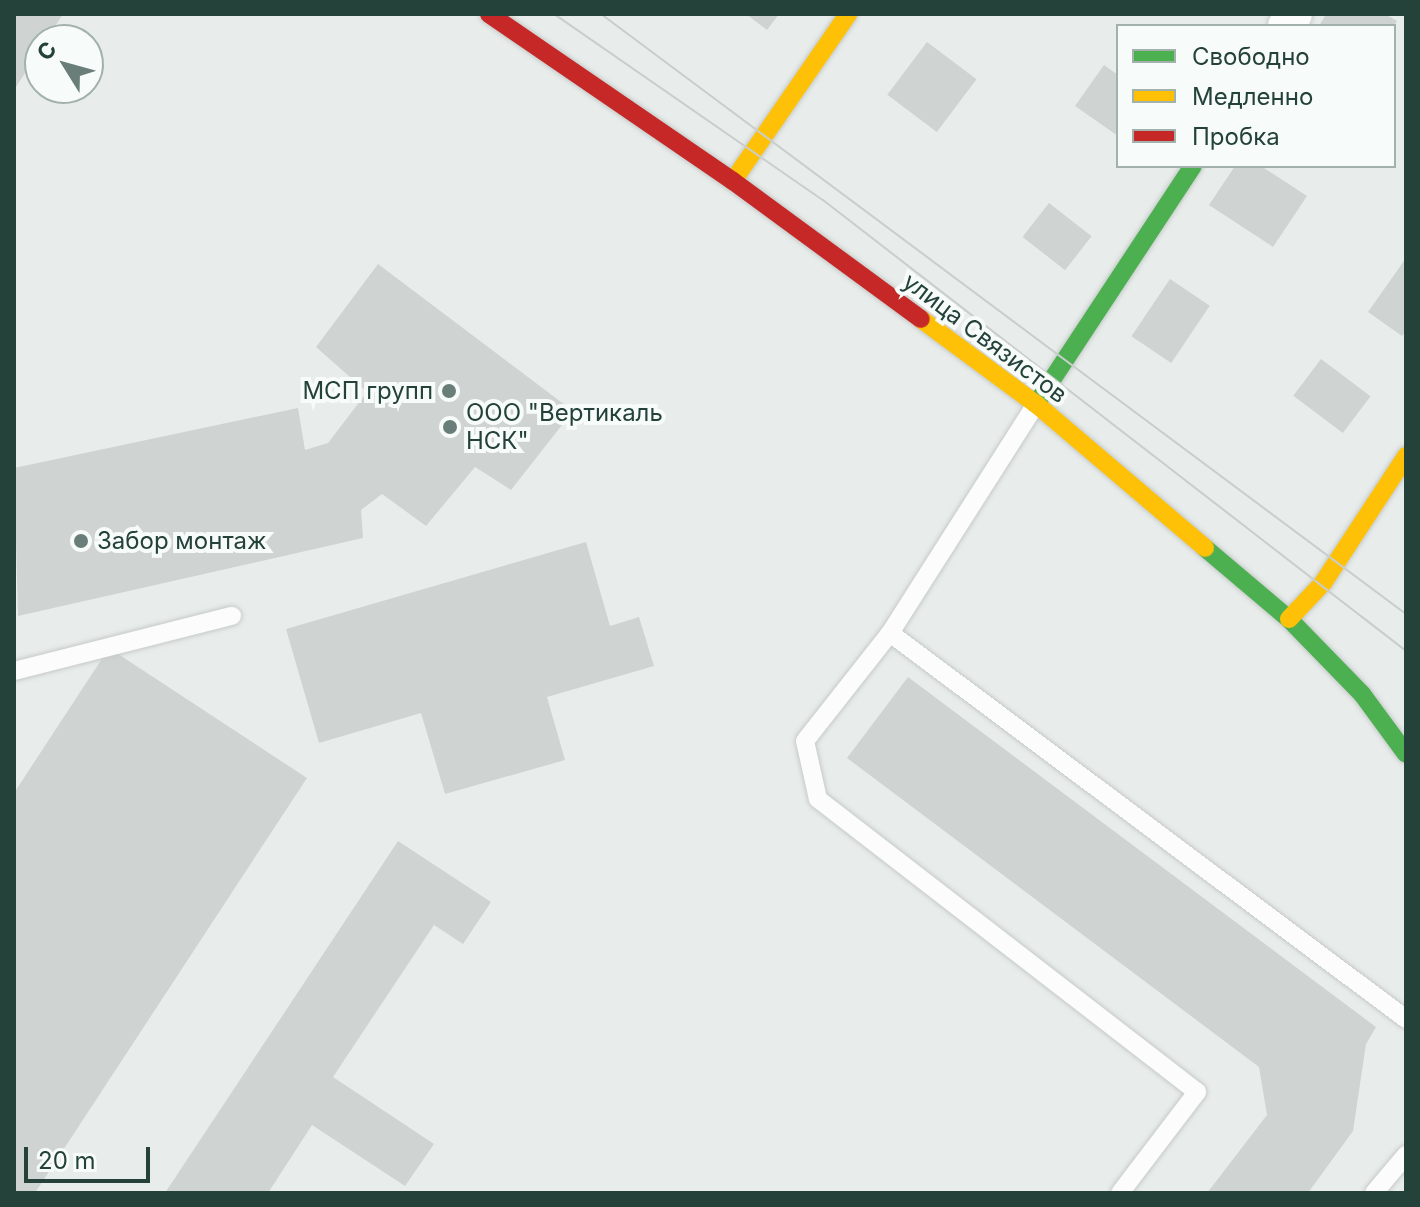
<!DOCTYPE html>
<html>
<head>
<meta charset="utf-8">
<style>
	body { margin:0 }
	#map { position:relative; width:1420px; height:1207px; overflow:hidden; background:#e8edeb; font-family:Inter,sans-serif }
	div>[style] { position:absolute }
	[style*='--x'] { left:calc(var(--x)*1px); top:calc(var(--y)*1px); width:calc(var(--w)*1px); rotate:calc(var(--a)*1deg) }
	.building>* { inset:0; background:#cfd4d2; transform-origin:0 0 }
	.roads { filter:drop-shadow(0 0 2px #c5cac8) drop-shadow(0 0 2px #c5cac8) }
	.lane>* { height:18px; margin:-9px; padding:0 9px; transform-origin:9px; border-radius:9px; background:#fcfcfc }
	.street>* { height:36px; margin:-18px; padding:0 18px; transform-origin:18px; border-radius:18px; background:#fcfcfc }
	.fast>* { height:18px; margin:-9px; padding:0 9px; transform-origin:9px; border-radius:9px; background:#4caf50 }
	.slow>* { height:18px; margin:-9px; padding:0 9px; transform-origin:9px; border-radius:9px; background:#ffc107 }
	.jam>* { height:18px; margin:-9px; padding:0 9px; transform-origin:9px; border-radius:9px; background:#c62828 }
	.tram>* { height:2px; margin:-1px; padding:0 1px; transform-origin:1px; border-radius:1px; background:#c9cdcc }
	.dots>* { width:22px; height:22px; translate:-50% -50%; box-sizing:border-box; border:4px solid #f7fbf9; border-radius:50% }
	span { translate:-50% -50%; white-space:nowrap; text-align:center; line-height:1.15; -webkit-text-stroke:8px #f7fbf9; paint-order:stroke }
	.street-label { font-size:24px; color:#24423a }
	.poi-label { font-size:24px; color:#24423a }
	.right { translate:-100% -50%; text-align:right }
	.left { translate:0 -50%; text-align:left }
	.frame { position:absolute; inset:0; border:16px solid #24423a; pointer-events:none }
	.legend { position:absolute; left:1116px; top:24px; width:280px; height:144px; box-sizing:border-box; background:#f7fbf9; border:2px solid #a3b1ad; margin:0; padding:10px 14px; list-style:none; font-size:24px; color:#24423a }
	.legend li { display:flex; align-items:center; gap:16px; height:40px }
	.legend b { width:40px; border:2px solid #a3b1ad }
	.north { position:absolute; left:24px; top:24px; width:80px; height:80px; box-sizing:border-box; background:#f7fbf9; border:2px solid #a3b1ad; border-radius:50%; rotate:307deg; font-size:22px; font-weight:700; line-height:32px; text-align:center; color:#24423a }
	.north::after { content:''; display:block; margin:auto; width:28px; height:36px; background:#697e78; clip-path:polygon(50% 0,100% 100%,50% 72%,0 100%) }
	.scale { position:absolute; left:24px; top:1147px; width:126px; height:36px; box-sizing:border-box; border:4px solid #24423a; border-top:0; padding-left:10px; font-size:24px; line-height:28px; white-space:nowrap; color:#24423a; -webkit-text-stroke:6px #f7fbf9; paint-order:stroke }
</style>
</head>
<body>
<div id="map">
	<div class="building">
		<i style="clip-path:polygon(14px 14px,63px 14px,46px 40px,40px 40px,40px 50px,14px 90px)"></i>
		<i style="clip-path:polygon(746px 14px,779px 14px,767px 30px)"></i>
		<i style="clip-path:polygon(1326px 14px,1385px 14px,1397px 21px,1394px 26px,1319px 26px)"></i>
		<i style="left:927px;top:42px;width:62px;height:66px;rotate:37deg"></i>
		<i style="clip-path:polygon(1104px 65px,1118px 75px,1118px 136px,1075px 106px)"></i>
		<i style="clip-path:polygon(1235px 166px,1261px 166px,1307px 196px,1273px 247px,1209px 205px)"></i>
		<i style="left:1049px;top:203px;width:54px;height:43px;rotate:38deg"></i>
		<i style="clip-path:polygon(1406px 258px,1406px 331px,1402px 336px,1368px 312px)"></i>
		<i style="clip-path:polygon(378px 264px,573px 411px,511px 490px,475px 467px,426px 526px,382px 494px,361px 510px,363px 538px,18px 616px,14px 468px,298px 408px,305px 450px,328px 443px,367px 392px,316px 347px)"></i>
		<i style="left:1170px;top:279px;width:48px;height:69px;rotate:34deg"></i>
		<i style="left:1321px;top:359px;width:62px;height:46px;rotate:37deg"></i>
		<i style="clip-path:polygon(586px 542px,610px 626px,639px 617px,654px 666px,547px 697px,565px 760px,445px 794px,421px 713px,319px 743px,286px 629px)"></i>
		<i style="clip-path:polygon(109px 648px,307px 778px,35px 1193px,16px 1193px,14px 793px)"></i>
		<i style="clip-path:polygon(908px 677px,1376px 1027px,1366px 1044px,1353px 1131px,1308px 1193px,1207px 1193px,1267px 1115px,1259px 1067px,847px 758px)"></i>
		<i style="clip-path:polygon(398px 841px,491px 902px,463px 944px,434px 925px,333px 1077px,434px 1144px,405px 1186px,312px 1125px,268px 1193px,165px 1193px)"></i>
	</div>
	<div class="roads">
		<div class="lane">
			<i style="--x:1036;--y:404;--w:272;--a:122.5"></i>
			<i style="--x:890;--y:633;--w:644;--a:36.8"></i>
			<i style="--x:890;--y:633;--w:137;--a:128.2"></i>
			<i style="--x:805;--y:741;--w:59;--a:77.4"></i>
			<i style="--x:818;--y:799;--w:479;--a:37.7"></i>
			<i style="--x:1197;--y:1092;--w:127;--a:127.3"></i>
			<i style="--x:14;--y:671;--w:225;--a:-14.2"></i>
			<i style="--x:1374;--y:1193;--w:50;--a:-49.9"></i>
		</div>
		<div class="street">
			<i style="--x:1286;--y:26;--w:14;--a:-56"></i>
		</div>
		<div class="fast">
			<i style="--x:1036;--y:404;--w:285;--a:-56.6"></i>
			<i style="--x:1205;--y:548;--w:110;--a:40.2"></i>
			<i style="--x:1289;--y:619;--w:105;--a:45.8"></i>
			<i style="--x:1362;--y:694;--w:74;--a:53.7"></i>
		</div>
		<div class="slow">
			<i style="--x:733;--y:181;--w:203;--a:-55.4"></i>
			<i style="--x:921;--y:319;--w:143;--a:36.5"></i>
			<i style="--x:1036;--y:404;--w:222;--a:40.4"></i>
			<i style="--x:1289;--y:619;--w:50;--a:-46.6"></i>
			<i style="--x:1323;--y:583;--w:152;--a:-56.8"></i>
		</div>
		<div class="jam">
			<i style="--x:489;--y:14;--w:296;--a:34.4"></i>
			<i style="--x:733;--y:181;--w:233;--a:36.3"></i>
		</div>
	</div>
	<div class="tram">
		<i style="--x:554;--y:14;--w:327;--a:34.7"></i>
		<i style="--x:823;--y:200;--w:737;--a:37.72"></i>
		<i style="--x:601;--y:14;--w:1004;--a:36.7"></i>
	</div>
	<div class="dots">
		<i style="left:449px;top:391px;background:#697e78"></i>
		<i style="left:450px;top:427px;background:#697e78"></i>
		<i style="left:81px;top:541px;background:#697e78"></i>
	</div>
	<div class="street-label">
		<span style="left:985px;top:338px;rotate:37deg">улица Связистов</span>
	</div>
	<div class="poi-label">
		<span class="right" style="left:433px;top:391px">МСП групп</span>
		<span class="left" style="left:466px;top:427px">ООО "Вертикаль<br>НСК"</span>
		<span class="left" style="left:97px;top:541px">Забор монтаж</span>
	</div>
	<div class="frame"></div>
	<ul class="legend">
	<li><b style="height:10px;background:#4caf50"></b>Свободно</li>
	<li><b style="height:10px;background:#ffc107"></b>Медленно</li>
	<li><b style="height:10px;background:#c62828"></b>Пробка</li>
	</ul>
	<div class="north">С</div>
	<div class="scale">20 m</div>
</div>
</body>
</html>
